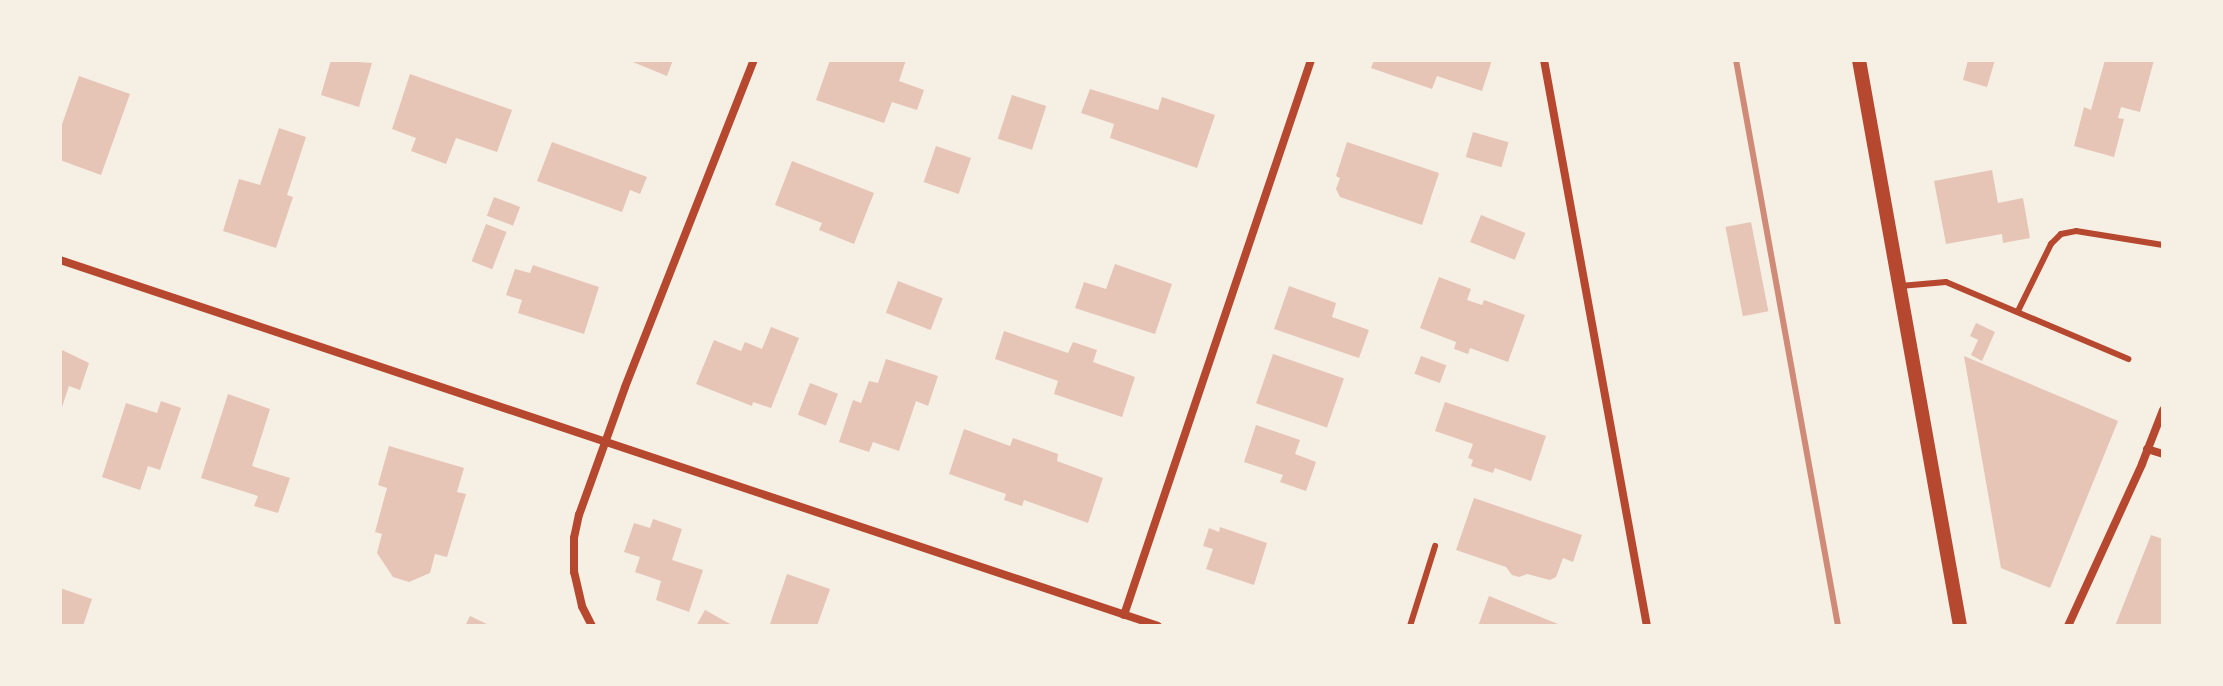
<!DOCTYPE html>
<html>
<head>
<meta charset="utf-8">
<style>
	body { margin:0 }
	#map { position:relative; width:2223px; height:686px; overflow:hidden; background:#f6efe4; font-family:Mulish,sans-serif }
	div>[style] { position:absolute }
	[style*='--x'] { left:calc(var(--x)*1px); top:calc(var(--y)*1px); width:calc(var(--w)*1px); rotate:calc(var(--a)*1deg) }
	.building>* { inset:0; background:#e6c5b7; transform-origin:0 0 }
	.service>* { height:6px; margin:-3px; padding:0 3px; transform-origin:3px; border-radius:3px; background:#b5482f }
	.minor>* { height:8px; margin:-4px; padding:0 4px; transform-origin:4px; border-radius:4px; background:#b5482f }
	.tertiary>* { height:14px; margin:-7px; padding:0 7px; transform-origin:7px; border-radius:7px; background:#b5482f }
	.rail>* { height:6px; margin:-3px; padding:0 3px; transform-origin:3px; border-radius:3px; background:#cf8b77 }
	span { translate:-50% -50%; white-space:nowrap; text-align:center; line-height:1.15; -webkit-text-stroke:7px #f6efe4; paint-order:stroke }
	.frame { position:absolute; inset:0; border:62px solid #f6efe4; pointer-events:none }
</style>
</head>
<body>
<div id="map">
	<div class="building">
		<i style="clip-path:polygon(331px 60px,372px 63px,359px 107px,321px 95px)"></i>
		<i style="clip-path:polygon(628px 60px,673px 60px,667px 76px)"></i>
		<i style="clip-path:polygon(830px 60px,906px 60px,899px 81px,924px 90px,917px 110px,892px 102px,884px 123px,816px 100px)"></i>
		<i style="clip-path:polygon(1374px 60px,1492px 60px,1482px 91px,1437px 76px,1432px 89px,1371px 68px)"></i>
		<i style="clip-path:polygon(1968px 60px,1995px 60px,1987px 87px,1963px 80px)"></i>
		<i style="clip-path:polygon(2105px 60px,2154px 60px,2140px 112px,2121px 107px,2118px 118px,2124px 119px,2114px 157px,2074px 146px,2084px 107px,2091px 110px)"></i>
		<i style="clip-path:polygon(410px 74px,512px 110px,497px 152px,456px 138px,446px 164px,411px 151px,416px 138px,392px 129px)"></i>
		<i style="clip-path:polygon(79px 76px,130px 94px,101px 175px,60px 160px,60px 130px)"></i>
		<i style="clip-path:polygon(1090px 89px,1158px 110px,1162px 97px,1215px 115px,1197px 168px,1110px 138px,1114px 124px,1081px 113px)"></i>
		<i style="left:1012px;top:95px;width:36px;height:46px;rotate:18deg"></i>
		<i style="clip-path:polygon(279px 128px,306px 137px,287px 195px,293px 197px,276px 248px,223px 231px,239px 179px,260px 185px)"></i>
		<i style="left:1473px;top:132px;width:37px;height:26px;rotate:16deg"></i>
		<i style="clip-path:polygon(552px 142px,647px 177px,640px 194px,630px 190px,622px 212px,537px 181px)"></i>
		<i style="clip-path:polygon(1347px 142px,1439px 173px,1422px 225px,1340px 197px,1336px 189px,1340px 178px,1336px 176px)"></i>
		<i style="left:936px;top:146px;width:37px;height:38px;rotate:19deg"></i>
		<i style="clip-path:polygon(792px 161px,874px 193px,854px 244px,819px 230px,822px 223px,775px 205px)"></i>
		<i style="clip-path:polygon(1992px 170px,1998px 203px,2023px 198px,2030px 238px,2003px 243px,2002px 234px,1946px 244px,1934px 181px)"></i>
		<i style="left:494px;top:197px;width:28px;height:20px;rotate:21deg"></i>
		<i style="left:1481px;top:215px;width:48px;height:29px;rotate:22deg"></i>
		<i style="left:1751px;top:222px;width:91px;height:26px;rotate:79deg"></i>
		<i style="left:486px;top:224px;width:22px;height:40px;rotate:21deg"></i>
		<i style="clip-path:polygon(1115px 264px,1172px 284px,1155px 334px,1075px 308px,1084px 282px,1106px 289px)"></i>
		<i style="clip-path:polygon(533px 265px,599px 287px,584px 334px,518px 313px,522px 300px,506px 295px,515px 269px,530px 273px)"></i>
		<i style="clip-path:polygon(1439px 277px,1471px 289px,1467px 300px,1482px 305px,1484px 300px,1525px 315px,1508px 362px,1470px 348px,1468px 354px,1454px 349px,1456px 342px,1420px 328px)"></i>
		<i style="left:898px;top:281px;width:48px;height:34px;rotate:21deg"></i>
		<i style="clip-path:polygon(1289px 286px,1336px 303px,1332px 317px,1369px 330px,1359px 358px,1274px 329px)"></i>
		<i style="clip-path:polygon(1976px 323px,1995px 332px,1982px 361px,1971px 355px,1978px 340px,1970px 336px)"></i>
		<i style="clip-path:polygon(771px 327px,799px 338px,771px 408px,753px 402px,752px 406px,696px 384px,714px 340px,741px 351px,745px 342px,762px 349px)"></i>
		<i style="clip-path:polygon(1004px 331px,1068px 353px,1073px 342px,1097px 350px,1093px 362px,1135px 377px,1122px 417px,1054px 394px,1058px 381px,995px 359px)"></i>
		<i style="clip-path:polygon(60px 349px,89px 363px,80px 390px,69px 386px,61px 410px)"></i>
		<i style="left:1273px;top:354px;width:75px;height:52px;rotate:19deg"></i>
		<i style="left:1421px;top:356px;width:27px;height:19px;rotate:20deg"></i>
		<i style="clip-path:polygon(1964px 356px,2118px 421px,2050px 588px,2001px 568px)"></i>
		<i style="clip-path:polygon(886px 359px,938px 376px,928px 406px,916px 401px,899px 451px,873px 442px,869px 452px,839px 442px,853px 400px,861px 403px,869px 381px,878px 383px)"></i>
		<i style="left:810px;top:383px;width:30px;height:34px;rotate:21deg"></i>
		<i style="clip-path:polygon(228px 394px,270px 409px,252px 466px,290px 478px,278px 513px,254px 506px,258px 496px,201px 478px)"></i>
		<i style="clip-path:polygon(161px 401px,181px 408px,160px 470px,148px 466px,140px 490px,102px 477px,126px 403px,157px 413px)"></i>
		<i style="clip-path:polygon(1445px 402px,1546px 436px,1531px 481px,1495px 468px,1493px 473px,1471px 466px,1473px 460px,1468px 458px,1473px 444px,1435px 431px)"></i>
		<i style="clip-path:polygon(1256px 425px,1300px 440px,1295px 454px,1316px 462px,1306px 491px,1280px 482px,1283px 475px,1244px 462px)"></i>
		<i style="clip-path:polygon(964px 429px,1010px 446px,1013px 438px,1058px 454px,1057px 461px,1103px 478px,1088px 523px,1024px 500px,1022px 506px,1004px 500px,1006px 494px,949px 474px)"></i>
		<i style="clip-path:polygon(389px 446px,464px 468px,457px 492px,466px 494px,447px 557px,435px 554px,430px 573px,409px 582px,393px 577px,377px 553px,382px 534px,375px 532px,387px 488px,378px 485px)"></i>
		<i style="clip-path:polygon(1474px 498px,1582px 535px,1573px 562px,1563px 558px,1556px 577px,1550px 580px,1527px 574px,1519px 577px,1512px 575px,1506px 567px,1456px 550px)"></i>
		<i style="clip-path:polygon(653px 519px,682px 529px,672px 560px,703px 570px,689px 612px,656px 600px,661px 581px,635px 572px,640px 557px,624px 552px,634px 523px,650px 528px)"></i>
		<i style="clip-path:polygon(1220px 527px,1267px 543px,1254px 585px,1206px 569px,1213px 549px,1203px 546px,1209px 528px,1219px 532px)"></i>
		<i style="clip-path:polygon(2151px 535px,2163px 539px,2163px 626px,2115px 626px)"></i>
		<i style="clip-path:polygon(787px 574px,830px 589px,817px 626px,770px 624px)"></i>
		<i style="clip-path:polygon(60px 588px,92px 599px,83px 626px,60px 626px)"></i>
		<i style="clip-path:polygon(1489px 596px,1563px 626px,1478px 626px)"></i>
		<i style="clip-path:polygon(705px 610px,734px 626px,696px 626px)"></i>
		<i style="clip-path:polygon(470px 616px,491px 626px,465px 626px)"></i>
	</div>
	<div class="service">
		<i style="--x:1900;--y:286;--w:46;--a:-5"></i>
		<i style="--x:1946;--y:282;--w:198;--a:22.9"></i>
		<i style="--x:2018;--y:311;--w:75;--a:-63.8"></i>
		<i style="--x:2051;--y:244;--w:14;--a:-45"></i>
		<i style="--x:2061;--y:234;--w:15;--a:-11"></i>
		<i style="--x:2076;--y:231;--w:88;--a:9.1"></i>
		<i style="--x:1410;--y:626;--w:84;--a:-72.6"></i>
	</div>
	<div class="minor">
		<i style="--x:1544;--y:60;--w:575;--a:79.69"></i>
		<i style="--x:60;--y:260;--w:1157;--a:18.43"></i>
		<i style="--x:2147;--y:449;--w:17;--a:17"></i>
		<i style="--x:1124;--y:615;--w:586;--a:-71.38"></i>
		<i style="--x:592;--y:626;--w:22;--a:-117"></i>
		<i style="--x:582;--y:606;--w:35;--a:-103"></i>
		<i style="--x:574;--y:572;--w:34;--a:-90"></i>
		<i style="--x:574;--y:538;--w:24;--a:-78"></i>
		<i style="--x:579;--y:515;--w:136;--a:-70.2"></i>
		<i style="--x:625;--y:387;--w:352;--a:-68.5"></i>
		<i style="--x:2068;--y:626;--w:178;--a:-65.4"></i>
		<i style="--x:2142;--y:464;--w:58;--a:-68.7"></i>
	</div>
	<div class="tertiary">
		<i style="--x:1859;--y:60;--w:575;--a:79.88"></i>
	</div>
	<div class="rail">
		<i style="--x:1736;--y:60;--w:575;--a:79.78"></i>
	</div>
	<div class="frame"></div>
</div>
</body>
</html>
